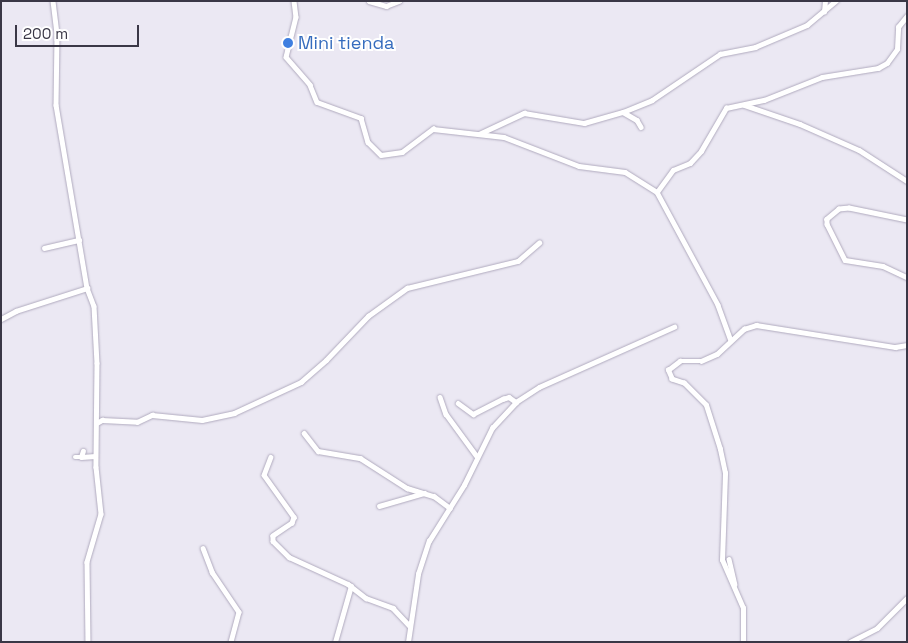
<!DOCTYPE html>
<html>
<head>
<meta charset="utf-8">
<style>
	body { margin:0 }
	#map { position:relative; width:908px; height:643px; overflow:hidden; background:#ebe8f3; font-family:"Space Grotesk",sans-serif }
	div>[style] { position:absolute }
	[style*='--x'] { left:calc(var(--x)*1px); top:calc(var(--y)*1px); width:calc(var(--w)*1px); rotate:calc(var(--a)*1deg) }
	.roads { filter:drop-shadow(0 0 1px #b0aabe) drop-shadow(0 0 1px #b0aabe) }
	.minor>* { height:4.5px; margin:-2.25px; padding:0 2.25px; transform-origin:2.25px; border-radius:2.25px; background:#fff }
	.dots>* { width:14px; height:14px; translate:-50% -50%; box-sizing:border-box; border:2px solid #fff; border-radius:50% }
	span { translate:-50% -50%; white-space:nowrap; text-align:center; line-height:1.15; -webkit-text-stroke:4px #fff; paint-order:stroke }
	.shop-label { font-size:18px; color:#366cbe }
	.left { translate:0 -50%; text-align:left }
	.frame { position:absolute; inset:0; border:2px solid #3a3746; pointer-events:none }
	.scale { position:absolute; left:15px; top:25px; width:124px; height:22px; box-sizing:border-box; border:2px solid #3a3746; border-top:0; padding-left:6px; font-size:15px; line-height:18px; white-space:nowrap; color:#3a3746; -webkit-text-stroke:4px #fff; paint-order:stroke }
</style>
</head>
<body>
<div id="map">
	<div class="roads">
		<div class="minor">
			<i style="--x:53;--y:1;--w:34;--a:83"></i>
			<i style="--x:57;--y:35;--w:70;--a:90.8"></i>
			<i style="--x:56;--y:105;--w:186;--a:80.4"></i>
			<i style="--x:87;--y:288;--w:19;--a:69"></i>
			<i style="--x:94;--y:306;--w:57;--a:87"></i>
			<i style="--x:97;--y:363;--w:104;--a:90.6"></i>
			<i style="--x:96;--y:467;--w:47;--a:83.9"></i>
			<i style="--x:101;--y:514;--w:50;--a:106.3"></i>
			<i style="--x:87;--y:562;--w:80;--a:89.3"></i>
			<i style="--x:294;--y:1;--w:16;--a:83"></i>
			<i style="--x:296;--y:17;--w:41;--a:104"></i>
			<i style="--x:286;--y:57;--w:37;--a:49"></i>
			<i style="--x:310;--y:85;--w:18;--a:68"></i>
			<i style="--x:317;--y:102;--w:47;--a:20"></i>
			<i style="--x:361;--y:118;--w:25;--a:74"></i>
			<i style="--x:368;--y:142;--w:18;--a:45"></i>
			<i style="--x:381;--y:155;--w:21;--a:-8"></i>
			<i style="--x:402;--y:152;--w:39;--a:-37"></i>
			<i style="--x:433;--y:129;--w:71;--a:6.4"></i>
			<i style="--x:504;--y:137;--w:80;--a:21.1"></i>
			<i style="--x:579;--y:166;--w:46;--a:7.4"></i>
			<i style="--x:625;--y:172;--w:38;--a:32"></i>
			<i style="--x:657;--y:192;--w:128;--a:61.6"></i>
			<i style="--x:718;--y:305;--w:37;--a:70"></i>
			<i style="--x:369;--y:1;--w:18;--a:16"></i>
			<i style="--x:386;--y:6;--w:14;--a:-21"></i>
			<i style="--x:824;--y:12;--w:11;--a:-85"></i>
			<i style="--x:744;--y:105;--w:59;--a:18.7"></i>
			<i style="--x:800;--y:124;--w:64;--a:23.8"></i>
			<i style="--x:859;--y:150;--w:57;--a:32.9"></i>
			<i style="--x:623;--y:112;--w:16;--a:30"></i>
			<i style="--x:637;--y:120;--w:8;--a:60"></i>
			<i style="--x:479;--y:134;--w:50;--a:-25"></i>
			<i style="--x:524;--y:113;--w:61;--a:9.5"></i>
			<i style="--x:584;--y:123;--w:41;--a:-15.8"></i>
			<i style="--x:623;--y:112;--w:31;--a:-22"></i>
			<i style="--x:652;--y:100;--w:82;--a:-34.1"></i>
			<i style="--x:720;--y:54;--w:36;--a:-11"></i>
			<i style="--x:755;--y:47;--w:56;--a:-22.9"></i>
			<i style="--x:807;--y:25;--w:38;--a:-40"></i>
			<i style="--x:657;--y:192;--w:27;--a:-54"></i>
			<i style="--x:673;--y:170;--w:18;--a:-22"></i>
			<i style="--x:690;--y:163;--w:16;--a:-47"></i>
			<i style="--x:701;--y:151;--w:50;--a:-59.8"></i>
			<i style="--x:726;--y:108;--w:39;--a:-12"></i>
			<i style="--x:764;--y:100;--w:62;--a:-21.6"></i>
			<i style="--x:822;--y:77;--w:57;--a:-9.1"></i>
			<i style="--x:878;--y:68;--w:10;--a:-29"></i>
			<i style="--x:887;--y:63;--w:17;--a:-54"></i>
			<i style="--x:897;--y:49;--w:22;--a:-87"></i>
			<i style="--x:898;--y:27;--w:14;--a:-51"></i>
			<i style="--x:907;--y:220;--w:59;--a:-168.3"></i>
			<i style="--x:849;--y:208;--w:10;--a:174"></i>
			<i style="--x:839;--y:209;--w:16;--a:140"></i>
			<i style="--x:827;--y:219;--w:5;--a:90"></i>
			<i style="--x:827;--y:224;--w:40;--a:63.4"></i>
			<i style="--x:845;--y:260;--w:38;--a:9"></i>
			<i style="--x:883;--y:266;--w:26;--a:25"></i>
			<i style="--x:44;--y:248;--w:36;--a:-13"></i>
			<i style="--x:1;--y:319;--w:17;--a:-28"></i>
			<i style="--x:16;--y:311;--w:75;--a:-17.9"></i>
			<i style="--x:440;--y:397;--w:18;--a:71"></i>
			<i style="--x:446;--y:414;--w:51;--a:53.8"></i>
			<i style="--x:458;--y:403;--w:19;--a:36"></i>
			<i style="--x:473;--y:414;--w:34;--a:-27"></i>
			<i style="--x:503;--y:399;--w:6;--a:-18"></i>
			<i style="--x:509;--y:397;--w:9;--a:36"></i>
			<i style="--x:97;--y:423;--w:6;--a:-31"></i>
			<i style="--x:102;--y:420;--w:35;--a:3"></i>
			<i style="--x:137;--y:422;--w:17;--a:-25"></i>
			<i style="--x:152;--y:415;--w:50;--a:5.7"></i>
			<i style="--x:202;--y:420;--w:33;--a:-12"></i>
			<i style="--x:234;--y:413;--w:74;--a:-24.8"></i>
			<i style="--x:301;--y:382;--w:33;--a:-41"></i>
			<i style="--x:326;--y:360;--w:61;--a:-46.3"></i>
			<i style="--x:368;--y:316;--w:48;--a:-35.7"></i>
			<i style="--x:407;--y:288;--w:114;--a:-13.7"></i>
			<i style="--x:518;--y:261;--w:28;--a:-41"></i>
			<i style="--x:304;--y:433;--w:23;--a:52"></i>
			<i style="--x:318;--y:451;--w:43;--a:9.5"></i>
			<i style="--x:360;--y:458;--w:56;--a:32.6"></i>
			<i style="--x:407;--y:488;--w:28;--a:17"></i>
			<i style="--x:434;--y:496;--w:20;--a:37"></i>
			<i style="--x:75;--y:457;--w:6;--a:0"></i>
			<i style="--x:81;--y:457;--w:6;--a:-72"></i>
			<i style="--x:81;--y:457;--w:14;--a:-4"></i>
			<i style="--x:271;--y:457;--w:19;--a:111"></i>
			<i style="--x:264;--y:475;--w:52;--a:54.5"></i>
			<i style="--x:294;--y:517;--w:6;--a:108"></i>
			<i style="--x:292;--y:523;--w:23;--a:146"></i>
			<i style="--x:273;--y:536;--w:5;--a:90"></i>
			<i style="--x:273;--y:541;--w:23;--a:45"></i>
			<i style="--x:289;--y:557;--w:65;--a:24.6"></i>
			<i style="--x:348;--y:584;--w:23;--a:38"></i>
			<i style="--x:366;--y:598;--w:29;--a:20"></i>
			<i style="--x:393;--y:608;--w:25;--a:47"></i>
			<i style="--x:379;--y:506;--w:47;--a:-16.1"></i>
			<i style="--x:203;--y:548;--w:26;--a:69"></i>
			<i style="--x:212;--y:572;--w:48;--a:56"></i>
			<i style="--x:239;--y:612;--w:31;--a:105"></i>
			<i style="--x:729;--y:559;--w:26;--a:77"></i>
			<i style="--x:335;--y:642;--w:58;--a:-74.1"></i>
			<i style="--x:408;--y:642;--w:69;--a:-81.6"></i>
			<i style="--x:418;--y:574;--w:35;--a:-72"></i>
			<i style="--x:429;--y:541;--w:66;--a:-58"></i>
			<i style="--x:464;--y:485;--w:64;--a:-63.8"></i>
			<i style="--x:492;--y:428;--w:35;--a:-47"></i>
			<i style="--x:516;--y:402;--w:27;--a:-33"></i>
			<i style="--x:539;--y:387;--w:148;--a:-24"></i>
			<i style="--x:743;--y:642;--w:34;--a:-90"></i>
			<i style="--x:743;--y:608;--w:52;--a:-113.6"></i>
			<i style="--x:722;--y:560;--w:87;--a:-88"></i>
			<i style="--x:725;--y:473;--w:25;--a:-102"></i>
			<i style="--x:720;--y:449;--w:46;--a:-107.7"></i>
			<i style="--x:706;--y:405;--w:31;--a:-135"></i>
			<i style="--x:684;--y:383;--w:13;--a:-162"></i>
			<i style="--x:672;--y:379;--w:10;--a:-114"></i>
			<i style="--x:668;--y:370;--w:15;--a:-37"></i>
			<i style="--x:680;--y:361;--w:21;--a:0"></i>
			<i style="--x:701;--y:361;--w:17;--a:-24"></i>
			<i style="--x:717;--y:354;--w:37;--a:-43"></i>
			<i style="--x:744;--y:329;--w:13;--a:-18"></i>
			<i style="--x:756;--y:325;--w:141;--a:9"></i>
			<i style="--x:895;--y:347;--w:12;--a:-9"></i>
			<i style="--x:850;--y:642;--w:30;--a:-27"></i>
			<i style="--x:877;--y:628;--w:42;--a:-45"></i>
		</div>
	</div>
	<div class="dots">
		<i style="left:288px;top:43px;background:#3f7fe0"></i>
	</div>
	<div class="shop-label">
		<span class="left" style="left:298px;top:43px">Mini tienda</span>
	</div>
	<div class="frame"></div>
	<div class="scale">200 m</div>
</div>
</body>
</html>
